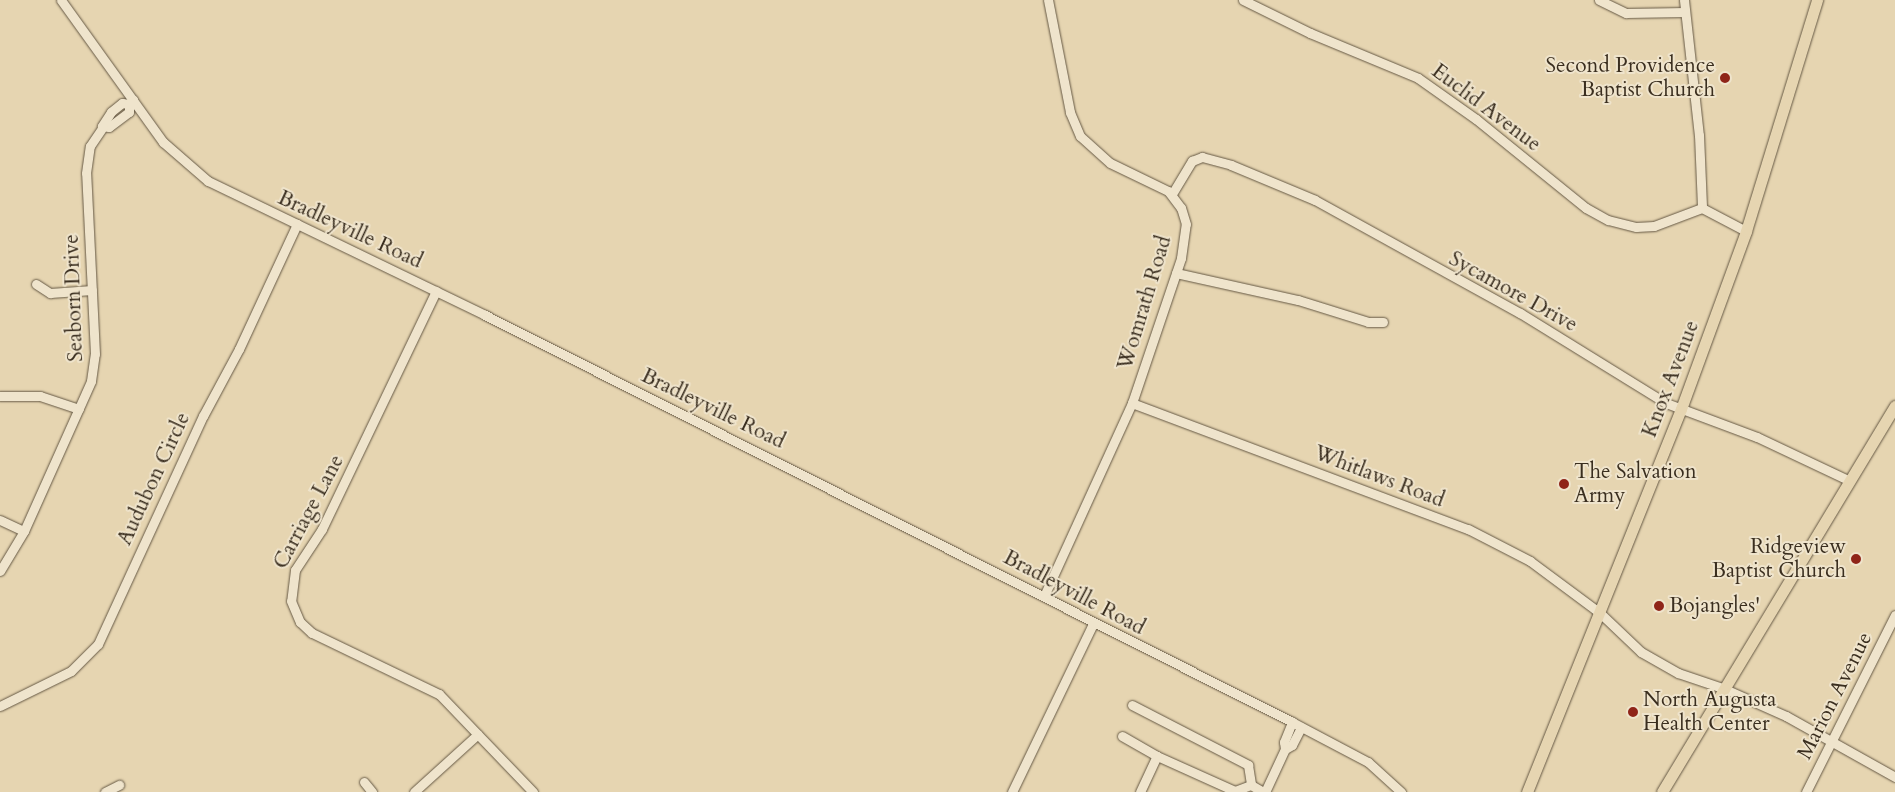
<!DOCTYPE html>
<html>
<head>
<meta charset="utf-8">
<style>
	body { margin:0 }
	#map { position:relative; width:1895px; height:792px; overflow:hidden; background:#e6d5b1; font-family:Cardo,serif }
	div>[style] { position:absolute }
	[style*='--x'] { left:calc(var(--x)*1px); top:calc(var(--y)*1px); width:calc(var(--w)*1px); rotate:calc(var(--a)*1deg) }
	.roads { filter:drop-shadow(0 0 1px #655844) drop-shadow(0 0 1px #655844) }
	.minor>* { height:9px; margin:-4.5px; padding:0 4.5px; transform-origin:4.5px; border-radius:4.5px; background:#efe4cc }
	.major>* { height:11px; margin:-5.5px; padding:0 5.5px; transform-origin:5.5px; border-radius:5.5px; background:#e6d5b1 }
	.dots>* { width:14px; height:14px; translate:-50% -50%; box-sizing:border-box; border:2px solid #efe4cc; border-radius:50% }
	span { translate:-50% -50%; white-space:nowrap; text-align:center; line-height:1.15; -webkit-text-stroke:4px #efe4cc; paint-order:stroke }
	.poi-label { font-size:21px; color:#3a2e1f }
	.right { translate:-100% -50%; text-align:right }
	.left { translate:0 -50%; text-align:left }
	.street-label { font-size:21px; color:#3a2e1f }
</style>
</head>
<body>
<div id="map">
	<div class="roads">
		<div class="minor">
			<i style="--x:61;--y:0;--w:175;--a:54.3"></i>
			<i style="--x:163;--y:142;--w:60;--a:40.9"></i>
			<i style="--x:208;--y:181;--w:308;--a:25.8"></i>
			<i style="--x:485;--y:315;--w:904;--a:26.76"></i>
			<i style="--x:1292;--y:722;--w:86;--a:27.8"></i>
			<i style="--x:1368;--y:762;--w:45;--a:42.3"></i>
			<i style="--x:1243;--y:0;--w:75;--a:26.2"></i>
			<i style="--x:1310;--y:33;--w:117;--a:22.6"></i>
			<i style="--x:1418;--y:78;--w:71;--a:35.3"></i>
			<i style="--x:1476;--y:119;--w:141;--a:39"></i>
			<i style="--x:1586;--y:208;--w:25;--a:29"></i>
			<i style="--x:1608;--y:220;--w:29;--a:14"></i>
			<i style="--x:1636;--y:227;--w:18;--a:-3"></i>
			<i style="--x:1654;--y:226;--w:51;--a:-20.6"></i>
			<i style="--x:1599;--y:0;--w:30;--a:26"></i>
			<i style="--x:1626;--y:13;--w:59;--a:-1"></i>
			<i style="--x:1684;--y:0;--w:136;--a:83.7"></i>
			<i style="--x:1699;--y:135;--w:73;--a:87.6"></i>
			<i style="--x:1702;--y:208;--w:50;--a:27.6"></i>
			<i style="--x:129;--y:104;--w:7;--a:-172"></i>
			<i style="--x:122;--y:103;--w:14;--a:141"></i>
			<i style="--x:111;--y:112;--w:17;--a:123"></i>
			<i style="--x:102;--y:126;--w:7;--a:8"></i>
			<i style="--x:109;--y:127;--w:25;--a:-37"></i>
			<i style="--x:129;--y:112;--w:8;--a:-90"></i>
			<i style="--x:129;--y:104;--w:6;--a:-45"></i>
			<i style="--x:1172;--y:194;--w:39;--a:-59"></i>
			<i style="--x:1192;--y:161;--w:11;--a:-22"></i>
			<i style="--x:1202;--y:157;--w:30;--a:15"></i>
			<i style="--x:1231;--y:165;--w:91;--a:22.6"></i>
			<i style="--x:1315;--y:200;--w:234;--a:28.9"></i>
			<i style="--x:1520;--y:313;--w:172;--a:31.7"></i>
			<i style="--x:1666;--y:403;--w:97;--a:20.5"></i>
			<i style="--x:1757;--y:437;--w:103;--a:25.3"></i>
			<i style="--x:1176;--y:273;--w:125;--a:12.5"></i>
			<i style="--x:1298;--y:300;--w:73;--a:17.4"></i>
			<i style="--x:1368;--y:322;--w:15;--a:0"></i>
			<i style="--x:36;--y:284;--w:17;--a:33"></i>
			<i style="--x:50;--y:293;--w:42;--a:-4.1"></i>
			<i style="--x:436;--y:291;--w:264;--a:115.6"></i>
			<i style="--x:322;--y:529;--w:49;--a:123.4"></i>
			<i style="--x:295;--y:570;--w:31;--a:97"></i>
			<i style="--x:291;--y:601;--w:23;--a:67"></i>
			<i style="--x:300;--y:622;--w:16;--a:43"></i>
			<i style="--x:312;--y:633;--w:141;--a:25.7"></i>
			<i style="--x:439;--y:694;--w:136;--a:46.2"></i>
			<i style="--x:0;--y:396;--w:40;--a:0"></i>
			<i style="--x:40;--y:396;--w:41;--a:18.4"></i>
			<i style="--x:1132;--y:403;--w:359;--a:20.6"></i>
			<i style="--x:1468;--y:529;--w:70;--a:27.3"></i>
			<i style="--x:1530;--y:561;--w:87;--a:36.6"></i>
			<i style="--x:1600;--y:613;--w:57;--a:43.6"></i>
			<i style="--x:1641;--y:652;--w:43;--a:29.6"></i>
			<i style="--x:1678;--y:673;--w:50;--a:18.8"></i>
			<i style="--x:1725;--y:689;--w:67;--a:23.9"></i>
			<i style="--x:1786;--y:716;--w:125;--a:29.2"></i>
			<i style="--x:0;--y:520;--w:26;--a:25"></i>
			<i style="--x:0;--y:571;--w:47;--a:-59"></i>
			<i style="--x:24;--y:531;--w:164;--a:-65.9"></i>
			<i style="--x:91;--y:381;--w:27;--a:-82"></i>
			<i style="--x:95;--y:354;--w:181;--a:-92.8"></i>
			<i style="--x:86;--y:173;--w:27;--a:-82"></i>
			<i style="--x:90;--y:146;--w:23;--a:-56"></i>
			<i style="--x:1044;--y:596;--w:212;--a:-65.5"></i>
			<i style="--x:1132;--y:403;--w:153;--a:-71.3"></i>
			<i style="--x:1181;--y:258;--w:34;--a:-82"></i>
			<i style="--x:1186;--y:224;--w:17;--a:-107"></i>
			<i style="--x:1181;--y:208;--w:21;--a:-127"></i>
			<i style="--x:1168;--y:191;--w:64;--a:-154.2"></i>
			<i style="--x:1110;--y:163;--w:40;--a:-138"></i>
			<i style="--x:1080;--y:136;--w:26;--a:-113"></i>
			<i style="--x:1070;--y:112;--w:114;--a:-101.1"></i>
			<i style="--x:1132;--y:705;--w:131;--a:27.3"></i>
			<i style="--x:1248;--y:765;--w:20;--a:81"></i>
			<i style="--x:0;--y:706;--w:79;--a:-26.2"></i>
			<i style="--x:71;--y:671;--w:38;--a:-45"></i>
			<i style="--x:98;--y:644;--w:251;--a:-65.3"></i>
			<i style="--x:203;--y:416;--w:76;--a:-61.8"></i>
			<i style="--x:239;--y:349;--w:138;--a:-65.1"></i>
			<i style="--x:1122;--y:736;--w:40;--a:29.7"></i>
			<i style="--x:1157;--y:756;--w:85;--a:24.2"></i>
			<i style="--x:1235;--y:791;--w:17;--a:-21"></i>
			<i style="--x:1251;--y:785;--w:14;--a:30"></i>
			<i style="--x:1285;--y:749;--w:8;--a:-30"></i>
			<i style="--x:1292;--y:745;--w:20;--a:-63"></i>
			<i style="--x:364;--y:782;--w:13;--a:51"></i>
			<i style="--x:105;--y:792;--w:16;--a:-27"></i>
			<i style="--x:414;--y:792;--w:86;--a:-42.2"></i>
			<i style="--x:1012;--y:792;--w:187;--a:-64.3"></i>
			<i style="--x:1140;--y:792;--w:40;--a:-65"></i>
			<i style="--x:1265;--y:792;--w:47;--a:-65.1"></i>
			<i style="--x:1285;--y:749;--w:7;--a:-98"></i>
			<i style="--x:1284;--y:742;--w:22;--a:-68"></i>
			<i style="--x:1806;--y:792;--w:198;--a:-63.3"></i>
		</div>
		<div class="major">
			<i style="--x:1527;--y:792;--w:413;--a:-68.1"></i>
			<i style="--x:1681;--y:409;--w:189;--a:-69.9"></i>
			<i style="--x:1746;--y:231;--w:242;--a:-72.9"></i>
			<i style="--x:1662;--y:792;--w:451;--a:-58.9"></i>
		</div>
	</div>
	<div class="dots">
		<i style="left:1725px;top:78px;background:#8f2418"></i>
		<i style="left:1564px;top:484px;background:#8f2418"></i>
		<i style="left:1856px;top:559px;background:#8f2418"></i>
		<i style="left:1659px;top:606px;background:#8f2418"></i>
		<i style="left:1633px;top:712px;background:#8f2418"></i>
	</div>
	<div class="poi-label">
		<span class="right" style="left:1715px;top:78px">Second Providence<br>Baptist Church</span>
		<span class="left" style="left:1574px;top:484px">The Salvation<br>Army</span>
		<span class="right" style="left:1846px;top:559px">Ridgeview<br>Baptist Church</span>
		<span class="left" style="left:1669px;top:606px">Bojangles'</span>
		<span class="left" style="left:1643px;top:712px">North Augusta<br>Health Center</span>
	</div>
	<div class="street-label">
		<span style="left:1486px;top:108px;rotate:37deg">Euclid Avenue</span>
		<span style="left:350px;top:230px;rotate:25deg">Bradleyville Road</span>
		<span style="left:1513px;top:292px;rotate:29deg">Sycamore Drive</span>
		<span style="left:74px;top:298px;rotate:-92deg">Seaborn Drive</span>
		<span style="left:1145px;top:303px;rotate:-73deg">Womrath Road</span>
		<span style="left:1671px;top:379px;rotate:-69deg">Knox Avenue</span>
		<span style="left:713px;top:409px;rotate:26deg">Bradleyville Road</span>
		<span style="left:1379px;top:477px;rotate:21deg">Whitlaws Road</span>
		<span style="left:154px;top:479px;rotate:-65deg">Audubon Circle</span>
		<span style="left:309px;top:512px;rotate:-62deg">Carriage Lane</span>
		<span style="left:1074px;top:593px;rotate:28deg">Bradleyville Road</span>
		<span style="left:1835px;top:696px;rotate:-63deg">Marion Avenue</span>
	</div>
</div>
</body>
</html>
